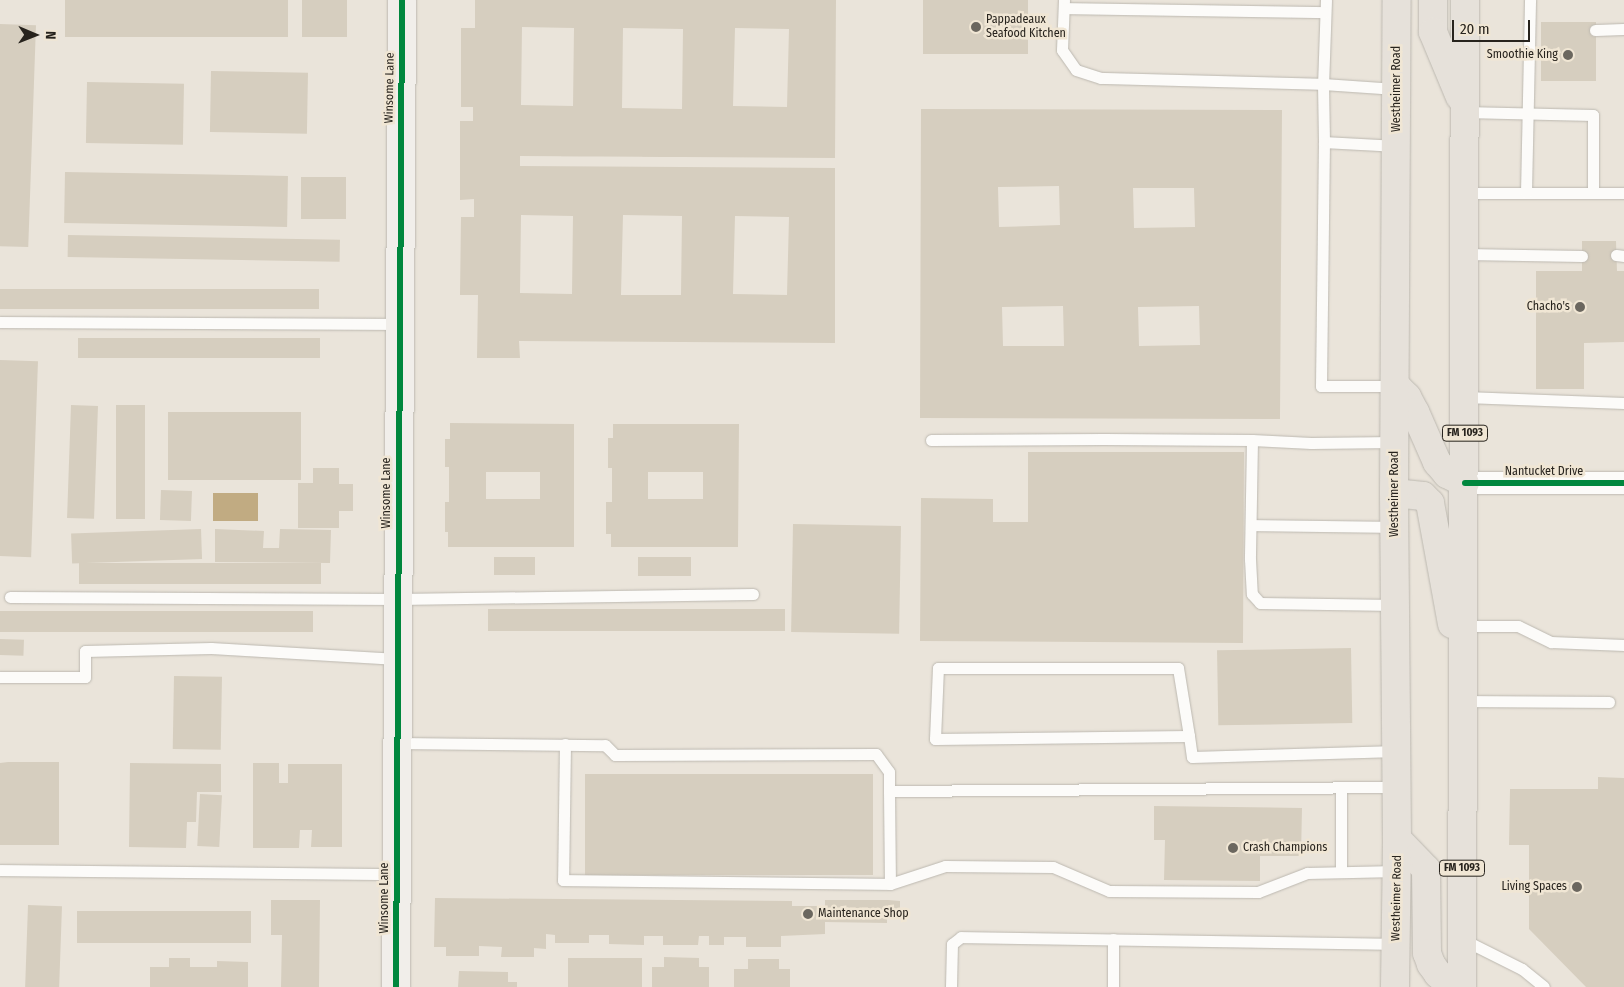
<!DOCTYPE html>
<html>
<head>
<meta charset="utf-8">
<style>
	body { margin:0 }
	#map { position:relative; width:1624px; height:987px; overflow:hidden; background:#eae4da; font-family:"Fira Sans Condensed",sans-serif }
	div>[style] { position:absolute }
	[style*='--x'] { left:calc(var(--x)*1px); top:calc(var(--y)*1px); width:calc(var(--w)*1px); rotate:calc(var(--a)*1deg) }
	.water>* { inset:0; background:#c1ab82; transform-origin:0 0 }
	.building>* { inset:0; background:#d6cebf; transform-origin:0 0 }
	.roads { filter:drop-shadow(0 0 1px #bcb8b0) drop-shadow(0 0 1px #bcb8b0) }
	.lane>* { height:11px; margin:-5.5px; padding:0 5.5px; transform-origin:5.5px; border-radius:5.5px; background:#fcfbf9 }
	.street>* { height:22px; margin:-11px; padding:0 11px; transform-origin:11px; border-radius:11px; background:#fcfbf9 }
	.secondary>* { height:28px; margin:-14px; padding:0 14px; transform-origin:14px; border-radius:14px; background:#f1eeea }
	.primary>* { height:28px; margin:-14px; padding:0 14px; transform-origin:14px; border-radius:14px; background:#e6e1da }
	.cycleway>* { height:6px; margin:-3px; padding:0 3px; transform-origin:3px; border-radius:3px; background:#00873e }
	.dots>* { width:14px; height:14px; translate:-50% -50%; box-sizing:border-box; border:2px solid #f0e6d4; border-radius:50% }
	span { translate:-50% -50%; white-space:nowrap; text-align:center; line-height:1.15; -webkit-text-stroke:5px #f0e6d4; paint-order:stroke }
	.shield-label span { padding:1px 4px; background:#f0e6d4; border:1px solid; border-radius:4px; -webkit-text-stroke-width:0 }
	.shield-label { font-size:11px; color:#27231d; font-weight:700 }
	.poi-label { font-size:12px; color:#27231d }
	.left { translate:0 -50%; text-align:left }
	.right { translate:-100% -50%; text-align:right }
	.street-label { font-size:12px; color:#27231d }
	.north { position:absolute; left:10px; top:10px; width:50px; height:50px; -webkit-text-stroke:4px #f0e6d4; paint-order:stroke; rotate:91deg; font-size:14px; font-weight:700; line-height:20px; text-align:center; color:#27231d }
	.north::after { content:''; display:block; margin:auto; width:18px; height:22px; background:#27231d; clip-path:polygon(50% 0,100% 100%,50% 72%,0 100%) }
	.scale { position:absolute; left:1452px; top:20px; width:78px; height:22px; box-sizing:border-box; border:2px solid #27231d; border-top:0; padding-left:6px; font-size:15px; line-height:18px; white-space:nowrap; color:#27231d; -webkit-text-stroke:4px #f0e6d4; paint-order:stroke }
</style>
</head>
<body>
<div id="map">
	<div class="water">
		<i style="left:213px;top:493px;width:45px;height:28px"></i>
	</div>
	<div class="building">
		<i style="left:65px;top:0;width:223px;height:37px"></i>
		<i style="left:302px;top:0;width:45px;height:37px"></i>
		<i style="clip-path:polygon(evenodd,475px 0,836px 0,835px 158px,520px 156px,520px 166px,835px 168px,835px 343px,519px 341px,520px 358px,477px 358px,478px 295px,460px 295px,461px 217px,474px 217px,474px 199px,460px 200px,460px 121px,473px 121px,473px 107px,461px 107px,461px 28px,475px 28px,475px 0,522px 27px,574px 28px,573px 106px,521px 105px,522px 27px,475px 0,623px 28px,683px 29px,682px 109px,622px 108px,623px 28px,475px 0,735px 28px,789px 29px,787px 107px,733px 106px,735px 28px,475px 0,521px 215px,573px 216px,572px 294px,520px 293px,521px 215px,475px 0,623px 215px,682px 216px,681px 295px,621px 295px,623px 215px,475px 0,735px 216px,789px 217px,787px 295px,733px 294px,735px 216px)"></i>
		<i style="left:923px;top:0;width:105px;height:54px"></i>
		<i style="left:1541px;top:22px;width:55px;height:59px"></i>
		<i style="left:0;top:24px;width:36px;height:222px;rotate:2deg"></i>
		<i style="left:211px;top:71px;width:97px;height:61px;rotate:1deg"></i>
		<i style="left:87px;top:82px;width:97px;height:61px;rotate:1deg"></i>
		<i style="clip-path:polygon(evenodd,921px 109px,1282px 110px,1280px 419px,920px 418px,921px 109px,1059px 186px,1060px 225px,999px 227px,998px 187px,1059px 186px,921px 109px,1133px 188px,1194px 188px,1195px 227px,1134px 228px,1133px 188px,921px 109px,1063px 306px,1064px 346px,1003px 346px,1002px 307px,1063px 306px,921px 109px,1199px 306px,1200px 345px,1139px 346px,1138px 307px,1199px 306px)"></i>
		<i style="left:65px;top:172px;width:223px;height:51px;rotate:1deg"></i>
		<i style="left:301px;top:177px;width:45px;height:42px"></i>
		<i style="left:68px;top:235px;width:272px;height:22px;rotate:1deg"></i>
		<i style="clip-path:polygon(1582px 241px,1616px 241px,1617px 271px,1624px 271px,1624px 342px,1584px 343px,1584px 389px,1536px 389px,1536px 271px,1582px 271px)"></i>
		<i style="left:0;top:289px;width:319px;height:20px"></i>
		<i style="left:78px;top:338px;width:242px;height:20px"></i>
		<i style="left:0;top:360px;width:38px;height:196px;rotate:2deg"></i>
		<i style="left:71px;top:405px;width:27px;height:113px;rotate:2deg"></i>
		<i style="left:145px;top:405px;width:114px;height:29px;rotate:90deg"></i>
		<i style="left:301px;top:412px;width:68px;height:133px;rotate:90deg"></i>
		<i style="clip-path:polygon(evenodd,450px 423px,574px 424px,574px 547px,448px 547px,448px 532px,445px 532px,445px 502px,449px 502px,449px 467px,445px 467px,445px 439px,450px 439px,450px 423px,486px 472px,540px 472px,540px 499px,486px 499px,486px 472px)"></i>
		<i style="clip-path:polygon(evenodd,613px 424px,739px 424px,738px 547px,611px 547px,611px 534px,606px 534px,606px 502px,612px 502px,612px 468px,608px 468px,608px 438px,613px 438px,613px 424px,648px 472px,703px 472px,703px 499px,648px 499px,648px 472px)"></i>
		<i style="clip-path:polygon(1028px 452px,1244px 452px,1243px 643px,920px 641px,921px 498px,993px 499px,993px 522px,1028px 522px)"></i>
		<i style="clip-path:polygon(313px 468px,339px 468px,339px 484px,353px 484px,353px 511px,339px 511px,339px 528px,298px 528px,298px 483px,313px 483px)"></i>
		<i style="left:161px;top:490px;width:31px;height:30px;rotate:2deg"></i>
		<i style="left:793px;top:524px;width:108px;height:108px;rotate:1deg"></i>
		<i style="left:201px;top:529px;width:30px;height:130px;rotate:88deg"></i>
		<i style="clip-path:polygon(215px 529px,264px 531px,263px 548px,279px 548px,280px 529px,331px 530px,330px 563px,215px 562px)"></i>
		<i style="left:494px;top:557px;width:41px;height:18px"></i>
		<i style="left:638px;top:557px;width:53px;height:19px"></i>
		<i style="left:79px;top:563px;width:242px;height:21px"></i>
		<i style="left:488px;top:609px;width:297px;height:22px"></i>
		<i style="left:0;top:611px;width:313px;height:21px"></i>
		<i style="left:0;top:639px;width:24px;height:16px;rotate:2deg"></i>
		<i style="left:1351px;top:648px;width:75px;height:134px;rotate:89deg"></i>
		<i style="left:174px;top:676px;width:48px;height:73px;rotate:1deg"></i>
		<i style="clip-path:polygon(8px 762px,59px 762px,59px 845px,0 845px,0 763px)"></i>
		<i style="clip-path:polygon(130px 763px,221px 764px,221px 792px,197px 792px,196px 822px,187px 822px,186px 848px,129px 847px)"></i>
		<i style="clip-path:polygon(253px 763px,279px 763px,279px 783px,288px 783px,288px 764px,342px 764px,342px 847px,311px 847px,312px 830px,300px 830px,299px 848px,253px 848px)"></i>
		<i style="left:585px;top:774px;width:288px;height:101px"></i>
		<i style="clip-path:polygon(1598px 777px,1624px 778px,1624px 987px,1586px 987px,1529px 929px,1529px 845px,1509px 845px,1510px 789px,1598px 789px)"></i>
		<i style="left:200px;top:794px;width:22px;height:52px;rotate:3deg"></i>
		<i style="clip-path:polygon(1154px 806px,1302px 808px,1301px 856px,1260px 856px,1260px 881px,1164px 880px,1165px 840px,1154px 840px)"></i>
		<i style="clip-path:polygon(435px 898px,792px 901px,792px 906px,825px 906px,825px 900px,888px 900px,900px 901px,900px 917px,887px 917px,887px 923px,825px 922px,825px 934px,781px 936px,781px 947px,746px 947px,746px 937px,724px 937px,724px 945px,709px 945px,709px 936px,699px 936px,698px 945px,663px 945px,663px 936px,644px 936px,644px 945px,609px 944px,609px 935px,589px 935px,589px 943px,555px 943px,555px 935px,546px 934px,546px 949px,534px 948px,534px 957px,501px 957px,502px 947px,479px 946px,479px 956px,446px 956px,446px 947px,434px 947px)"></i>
		<i style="clip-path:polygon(271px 900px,320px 900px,319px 987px,281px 987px,282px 935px,271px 935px)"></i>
		<i style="left:28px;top:905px;width:34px;height:82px;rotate:2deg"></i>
		<i style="left:77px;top:911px;width:174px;height:32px"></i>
		<i style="clip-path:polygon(664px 957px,699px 958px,699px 967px,709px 967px,709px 987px,652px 987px,652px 967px,664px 967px)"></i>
		<i style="clip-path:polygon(169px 958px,190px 958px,190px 967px,217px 967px,217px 961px,248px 962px,248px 987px,150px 987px,150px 967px,169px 967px)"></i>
		<i style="left:568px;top:958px;width:74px;height:29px"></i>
		<i style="clip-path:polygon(748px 959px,779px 959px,779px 969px,790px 969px,790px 987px,734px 987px,734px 969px,748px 969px)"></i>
		<i style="clip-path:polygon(459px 971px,508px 972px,508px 982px,517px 982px,517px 987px,458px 987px)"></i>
	</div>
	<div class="roads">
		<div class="lane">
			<i style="--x:1064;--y:0;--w:50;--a:92.3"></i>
			<i style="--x:1062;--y:50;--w:24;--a:55"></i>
			<i style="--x:1076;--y:70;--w:26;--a:18"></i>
			<i style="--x:1101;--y:78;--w:222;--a:1.5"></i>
			<i style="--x:1323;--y:84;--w:58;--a:89"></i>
			<i style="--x:1326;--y:0;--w:84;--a:92"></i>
			<i style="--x:1323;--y:84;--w:73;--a:3.9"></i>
			<i style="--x:1064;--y:8;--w:261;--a:0.9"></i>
			<i style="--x:1595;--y:30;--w:29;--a:-2"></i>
			<i style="--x:1464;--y:112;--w:129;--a:1.3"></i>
			<i style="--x:1593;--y:115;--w:78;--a:90"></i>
			<i style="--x:1464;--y:193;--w:160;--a:0"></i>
			<i style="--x:1526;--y:193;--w:193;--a:-88.8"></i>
			<i style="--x:1465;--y:254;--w:117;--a:1"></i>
			<i style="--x:1616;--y:255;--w:8;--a:7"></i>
			<i style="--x:0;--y:322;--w:400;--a:0.3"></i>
			<i style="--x:1396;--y:386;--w:75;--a:180"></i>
			<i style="--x:1321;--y:386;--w:244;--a:-89.3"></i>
			<i style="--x:1324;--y:142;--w:73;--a:3.1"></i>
			<i style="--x:1465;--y:397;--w:159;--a:2.2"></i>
			<i style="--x:931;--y:440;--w:173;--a:-0.3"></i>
			<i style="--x:1104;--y:439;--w:148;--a:0.4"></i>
			<i style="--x:1395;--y:442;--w:84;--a:179.3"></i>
			<i style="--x:1311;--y:443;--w:59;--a:-177.1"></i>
			<i style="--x:1252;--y:440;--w:119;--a:91"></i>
			<i style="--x:1250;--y:559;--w:35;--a:87"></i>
			<i style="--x:1252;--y:594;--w:12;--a:48"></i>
			<i style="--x:1260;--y:603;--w:135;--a:0.8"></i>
			<i style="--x:1251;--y:525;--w:143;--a:0.8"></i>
			<i style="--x:10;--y:597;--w:388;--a:0.3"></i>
			<i style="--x:398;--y:599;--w:355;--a:-0.8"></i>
			<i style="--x:1464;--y:626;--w:54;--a:0"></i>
			<i style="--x:1518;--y:626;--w:37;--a:26"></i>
			<i style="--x:1551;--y:642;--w:73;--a:2.4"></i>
			<i style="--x:0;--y:677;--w:85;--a:0"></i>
			<i style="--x:85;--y:677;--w:26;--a:-90"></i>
			<i style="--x:85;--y:651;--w:126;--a:-1.4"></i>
			<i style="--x:211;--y:648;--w:187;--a:3.4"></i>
			<i style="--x:1463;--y:701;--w:146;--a:0.4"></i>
			<i style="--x:1189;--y:736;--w:254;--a:179.3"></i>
			<i style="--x:935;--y:739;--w:71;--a:-87.6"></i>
			<i style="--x:938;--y:668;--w:240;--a:0"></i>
			<i style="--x:1178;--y:668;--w:69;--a:80.8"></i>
			<i style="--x:1189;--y:736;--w:21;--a:82"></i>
			<i style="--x:1192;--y:757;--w:205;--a:-1.7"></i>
			<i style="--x:397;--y:743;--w:208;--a:0.6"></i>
			<i style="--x:605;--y:745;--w:14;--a:45"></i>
			<i style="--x:615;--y:755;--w:261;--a:-0.2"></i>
			<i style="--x:876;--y:754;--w:22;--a:54"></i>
			<i style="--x:889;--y:772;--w:19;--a:90"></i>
			<i style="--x:889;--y:791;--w:508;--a:-0.45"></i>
			<i style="--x:565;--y:744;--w:136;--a:90.8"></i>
			<i style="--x:563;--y:880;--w:327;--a:0.7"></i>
			<i style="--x:1341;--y:788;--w:83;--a:90"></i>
			<i style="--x:889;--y:791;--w:93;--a:89.4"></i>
			<i style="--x:890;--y:884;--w:58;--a:-18.1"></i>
			<i style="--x:945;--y:866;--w:108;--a:0.5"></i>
			<i style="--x:1053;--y:867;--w:61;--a:23.2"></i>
			<i style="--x:1109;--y:891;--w:149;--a:0.4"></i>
			<i style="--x:1258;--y:892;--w:53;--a:-21.2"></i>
			<i style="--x:1307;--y:873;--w:90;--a:-1.3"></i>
			<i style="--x:0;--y:870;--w:396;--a:0.6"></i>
			<i style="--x:1462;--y:939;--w:67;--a:26.6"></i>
			<i style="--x:1522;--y:969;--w:28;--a:39"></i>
			<i style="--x:951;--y:987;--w:43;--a:-88.7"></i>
			<i style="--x:952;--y:944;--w:11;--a:-38"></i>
			<i style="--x:961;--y:937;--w:435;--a:0.9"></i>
			<i style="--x:1113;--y:987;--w:48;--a:-90"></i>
		</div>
		<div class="street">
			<i style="--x:1465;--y:483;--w:159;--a:0"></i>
		</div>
		<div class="secondary">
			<i style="--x:396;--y:987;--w:987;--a:-89.65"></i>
		</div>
		<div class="primary">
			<i style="--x:1433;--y:0;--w:32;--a:90"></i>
			<i style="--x:1433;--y:32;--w:70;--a:67.4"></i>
			<i style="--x:1396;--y:386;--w:16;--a:45"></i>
			<i style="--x:1407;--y:397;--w:17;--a:62"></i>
			<i style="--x:1415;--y:412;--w:55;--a:66.3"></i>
			<i style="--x:1437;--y:462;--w:16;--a:50"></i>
			<i style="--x:1447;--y:474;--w:20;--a:27"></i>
			<i style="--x:1394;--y:493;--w:29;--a:6"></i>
			<i style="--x:1423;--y:496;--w:10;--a:45"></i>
			<i style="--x:1430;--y:503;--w:123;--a:79.7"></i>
			<i style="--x:1397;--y:839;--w:42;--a:46"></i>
			<i style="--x:1426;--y:869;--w:84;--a:89.3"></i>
			<i style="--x:1427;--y:953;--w:12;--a:70"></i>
			<i style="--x:1431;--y:964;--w:12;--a:55"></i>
			<i style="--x:1438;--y:974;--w:21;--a:39"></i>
			<i style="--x:1395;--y:987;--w:148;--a:-89.2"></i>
			<i style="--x:1397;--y:839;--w:346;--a:-90.5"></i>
			<i style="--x:1394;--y:493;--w:493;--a:-89.7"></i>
			<i style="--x:1462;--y:987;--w:987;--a:-89.83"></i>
		</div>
	</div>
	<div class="cycleway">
		<i style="--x:1465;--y:483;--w:159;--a:0"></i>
		<i style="--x:396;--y:987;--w:987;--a:-89.65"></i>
	</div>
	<div class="dots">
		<i style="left:976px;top:27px;background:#6b675f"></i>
		<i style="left:1568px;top:55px;background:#6b675f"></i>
		<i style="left:1580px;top:307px;background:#6b675f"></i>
		<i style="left:1233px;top:848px;background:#6b675f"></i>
		<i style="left:1577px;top:887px;background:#6b675f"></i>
		<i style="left:808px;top:914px;background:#6b675f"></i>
	</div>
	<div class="shield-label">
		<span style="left:1465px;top:433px">FM 1093</span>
		<span style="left:1462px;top:868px">FM 1093</span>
	</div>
	<div class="poi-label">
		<span class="left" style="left:986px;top:27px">Pappadeaux<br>Seafood Kitchen</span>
		<span class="right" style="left:1558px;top:55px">Smoothie King</span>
		<span class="right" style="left:1570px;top:307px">Chacho's</span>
		<span class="left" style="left:1243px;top:848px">Crash Champions</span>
		<span class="right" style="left:1567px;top:887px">Living Spaces</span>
		<span class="left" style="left:818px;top:914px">Maintenance Shop</span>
	</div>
	<div class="street-label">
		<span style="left:390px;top:88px;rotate:-89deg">Winsome Lane</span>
		<span style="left:1397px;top:89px;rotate:-90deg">Westheimer Road</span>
		<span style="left:1544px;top:472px">Nantucket Drive</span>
		<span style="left:387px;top:493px;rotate:-90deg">Winsome Lane</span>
		<span style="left:1395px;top:494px;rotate:-90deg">Westheimer Road</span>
		<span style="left:385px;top:898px;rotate:-90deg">Winsome Lane</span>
		<span style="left:1397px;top:898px;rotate:-89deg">Westheimer Road</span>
	</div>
	<div class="north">N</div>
	<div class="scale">20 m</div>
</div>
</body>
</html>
